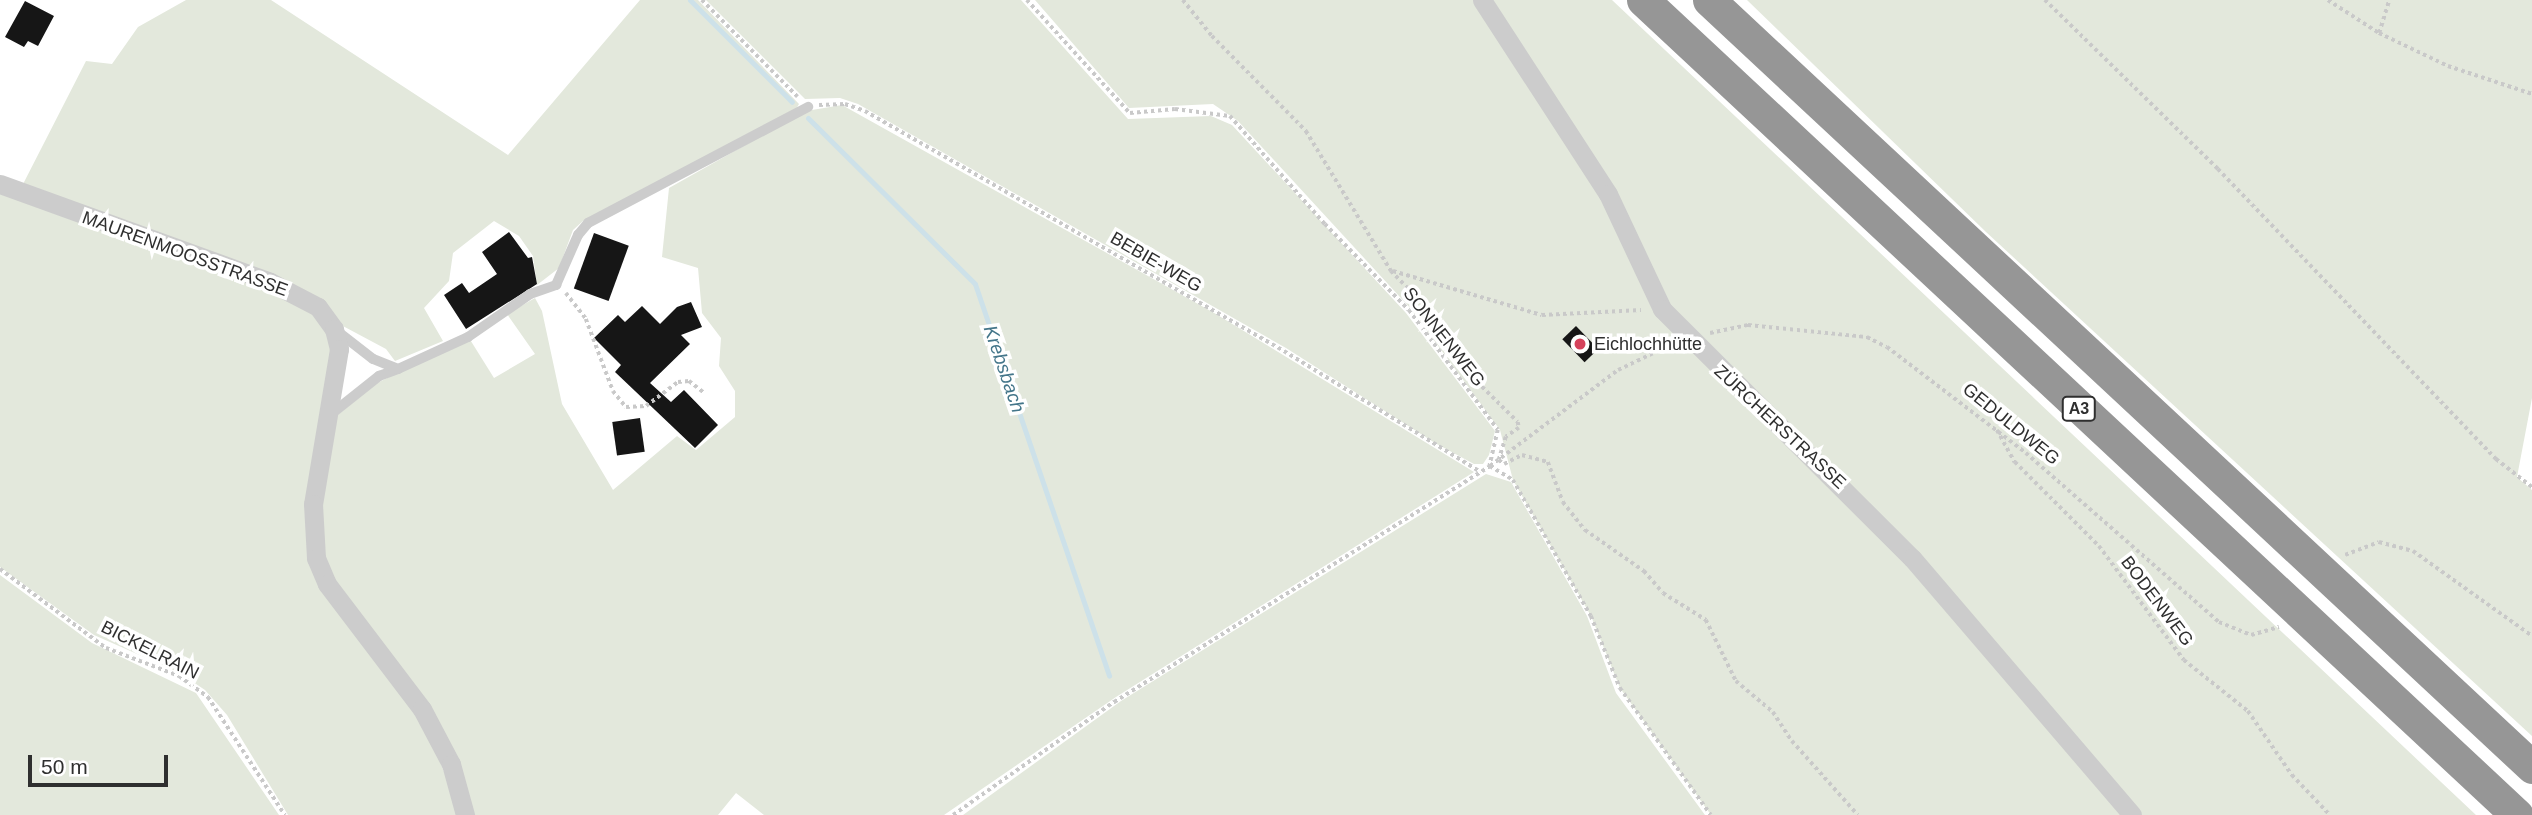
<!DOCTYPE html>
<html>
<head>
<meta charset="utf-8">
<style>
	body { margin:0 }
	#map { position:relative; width:2532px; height:815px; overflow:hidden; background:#fff; font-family:Helvetica,sans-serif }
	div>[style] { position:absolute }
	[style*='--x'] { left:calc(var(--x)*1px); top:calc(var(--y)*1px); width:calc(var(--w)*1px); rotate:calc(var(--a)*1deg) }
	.green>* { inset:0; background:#e3e8dc }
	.stream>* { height:5px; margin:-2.5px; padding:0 2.5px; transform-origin:2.5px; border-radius:2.5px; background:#cde1e9 }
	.building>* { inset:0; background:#161616; transform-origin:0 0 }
	.path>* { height:3.5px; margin-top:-1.75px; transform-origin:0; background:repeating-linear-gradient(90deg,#c9c9c9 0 3.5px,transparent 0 7px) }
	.service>* { height:10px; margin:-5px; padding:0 5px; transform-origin:5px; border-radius:5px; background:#ccc }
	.minor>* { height:19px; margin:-9.5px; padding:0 9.5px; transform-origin:9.5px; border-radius:9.5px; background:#ccc }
	.motorway>* { height:33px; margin:-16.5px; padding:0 16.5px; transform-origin:16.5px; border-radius:16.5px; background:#969696 }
	.dots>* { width:19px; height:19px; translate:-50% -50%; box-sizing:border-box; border:4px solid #fff; border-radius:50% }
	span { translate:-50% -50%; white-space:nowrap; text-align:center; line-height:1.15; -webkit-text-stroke:7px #fff; paint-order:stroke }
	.shield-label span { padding:2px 5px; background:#fff; border:2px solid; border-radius:5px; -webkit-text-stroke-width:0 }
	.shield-label { font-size:16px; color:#2f2f2f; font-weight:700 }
	.street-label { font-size:18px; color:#2f2f2f }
	.poi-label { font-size:18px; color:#2f2f2f }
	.left { translate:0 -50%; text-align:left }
	.water-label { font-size:19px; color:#44768a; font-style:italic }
	.scale { position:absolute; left:28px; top:755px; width:140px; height:32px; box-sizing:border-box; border:4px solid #2f2f2f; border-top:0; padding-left:9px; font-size:21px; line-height:24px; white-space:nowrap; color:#2f2f2f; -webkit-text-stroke:5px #fff; paint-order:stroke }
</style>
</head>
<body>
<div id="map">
	<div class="green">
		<i style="clip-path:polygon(186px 0,271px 0,508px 155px,640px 0,698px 0,799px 104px,795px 111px,583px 221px,573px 230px,559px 268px,537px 285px,533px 256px,519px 236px,494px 221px,453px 253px,449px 281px,424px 308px,443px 341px,395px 361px,386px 349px,341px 325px,321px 303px,21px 188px,86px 61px,112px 64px,138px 27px)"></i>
		<i style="clip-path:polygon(706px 0,1021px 0,1128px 119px,1211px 116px,1232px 125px,1406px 313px,1495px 431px,1489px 455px,1483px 464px,1474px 464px,1435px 443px,1286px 348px,858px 104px,840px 98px,805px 99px)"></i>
		<i style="clip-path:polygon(1035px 0,1612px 0,2476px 815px,1711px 815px,1620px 688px,1591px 616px,1513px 480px,1500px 430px,1411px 309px,1238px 121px,1213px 104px,1129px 108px)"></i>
		<i style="clip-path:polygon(1747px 0,2532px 0,2532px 398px,2517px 477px,2532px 490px,2532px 736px,1986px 232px)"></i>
		<i style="clip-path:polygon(842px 105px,1216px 314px,1474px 472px,1116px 697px,944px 815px,764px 815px,736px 793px,718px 815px,470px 815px,463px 787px,337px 591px,318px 541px,317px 516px,334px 418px,377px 383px,469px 338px,494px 378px,535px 354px,507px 314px,535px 298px,542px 311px,562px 404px,613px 490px,677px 436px,696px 450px,735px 417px,735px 391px,719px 366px,721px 338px,702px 313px,698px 268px,662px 257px,669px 188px,806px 111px)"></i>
		<i style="clip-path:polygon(0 189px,296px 296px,323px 324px,331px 346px,308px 544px,400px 685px,437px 753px,460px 815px,288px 815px,227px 715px,205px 690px,178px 672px,94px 635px,0 567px)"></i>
		<i style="clip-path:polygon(1486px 474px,1511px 482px,1587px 616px,1616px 693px,1705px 815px,963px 815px,1121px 701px)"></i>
		<i style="clip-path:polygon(0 575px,92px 643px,196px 693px,279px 815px,0 815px)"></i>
	</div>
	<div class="stream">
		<i style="--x:690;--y:0;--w:144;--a:45"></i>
		<i style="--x:808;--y:118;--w:235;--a:44.8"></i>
		<i style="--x:975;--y:284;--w:414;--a:71.1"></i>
	</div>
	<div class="building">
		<i style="clip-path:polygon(25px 1px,54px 16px,38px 46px,28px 41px,24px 47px,5px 37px)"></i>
		<i style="clip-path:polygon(509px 232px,528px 258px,532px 257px,537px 284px,466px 329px,444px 295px,462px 283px,469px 293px,497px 274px,482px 252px)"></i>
		<i style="left:594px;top:233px;width:37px;height:59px;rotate:20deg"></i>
		<i style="clip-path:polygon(691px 302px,702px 327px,681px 335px,690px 344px,650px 383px,671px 402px,684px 390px,718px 425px,695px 448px,615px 372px,621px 365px,594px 338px,618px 315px,625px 322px,642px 306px,660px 324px,677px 307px)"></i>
		<i style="left:1576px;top:326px;width:32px;height:19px;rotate:46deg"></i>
		<i style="left:640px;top:418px;width:34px;height:28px;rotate:82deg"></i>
	</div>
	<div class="path">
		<i style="--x:702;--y:0;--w:136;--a:45.3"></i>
		<i style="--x:1027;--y:0;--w:153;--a:47.7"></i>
		<i style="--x:1130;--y:113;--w:45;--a:-5.1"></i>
		<i style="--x:1175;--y:109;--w:55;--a:7.3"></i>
		<i style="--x:1230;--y:116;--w:144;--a:48.7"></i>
		<i style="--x:1325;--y:224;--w:120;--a:45.7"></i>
		<i style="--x:1409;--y:310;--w:149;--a:53.4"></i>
		<i style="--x:1498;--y:430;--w:37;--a:103"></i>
		<i style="--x:1490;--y:466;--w:27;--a:31"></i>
		<i style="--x:1513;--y:480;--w:157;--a:60.2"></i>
		<i style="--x:1591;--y:616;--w:78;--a:68.1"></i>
		<i style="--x:1620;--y:688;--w:156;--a:54.4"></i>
		<i style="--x:1183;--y:0;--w:46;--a:51.1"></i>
		<i style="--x:1212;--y:36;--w:134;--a:45.3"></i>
		<i style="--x:1306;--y:131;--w:164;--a:58.7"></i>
		<i style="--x:1391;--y:271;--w:83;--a:45.5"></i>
		<i style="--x:1449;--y:330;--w:21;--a:85"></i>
		<i style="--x:1451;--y:351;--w:19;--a:55"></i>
		<i style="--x:1462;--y:367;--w:78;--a:44.5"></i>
		<i style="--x:1518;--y:422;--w:6;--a:81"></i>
		<i style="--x:1519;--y:428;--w:16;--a:145"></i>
		<i style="--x:1506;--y:437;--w:24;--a:107"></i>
		<i style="--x:1499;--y:460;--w:6;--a:39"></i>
		<i style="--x:1504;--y:464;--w:20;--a:-27"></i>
		<i style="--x:1522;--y:455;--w:27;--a:15"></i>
		<i style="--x:1548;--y:462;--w:43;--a:69.4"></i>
		<i style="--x:1563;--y:502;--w:36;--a:52"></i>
		<i style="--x:1585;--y:530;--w:72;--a:34.8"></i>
		<i style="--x:1644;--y:571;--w:29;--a:49"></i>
		<i style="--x:1663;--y:593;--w:51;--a:32.1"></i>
		<i style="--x:1706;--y:620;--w:68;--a:63.8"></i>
		<i style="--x:1736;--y:681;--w:48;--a:40"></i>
		<i style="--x:1773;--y:712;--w:35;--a:57"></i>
		<i style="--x:1792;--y:741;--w:99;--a:48.3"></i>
		<i style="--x:2045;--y:0;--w:242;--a:44.3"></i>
		<i style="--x:2218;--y:169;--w:402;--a:46.2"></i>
		<i style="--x:2496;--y:459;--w:46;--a:37.9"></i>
		<i style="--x:2328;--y:0;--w:61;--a:32.9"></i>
		<i style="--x:2379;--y:33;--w:76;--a:25.6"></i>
		<i style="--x:2448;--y:66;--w:89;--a:18.4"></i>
		<i style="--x:2379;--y:33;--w:34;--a:-73"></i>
		<i style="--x:819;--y:105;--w:26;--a:-2"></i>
		<i style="--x:845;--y:104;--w:21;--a:19"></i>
		<i style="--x:865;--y:111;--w:483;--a:29.8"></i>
		<i style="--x:1284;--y:351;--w:231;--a:31.6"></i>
		<i style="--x:1393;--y:271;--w:155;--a:16.5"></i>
		<i style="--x:1542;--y:315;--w:99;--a:-2.9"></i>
		<i style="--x:566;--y:293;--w:33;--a:52"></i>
		<i style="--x:586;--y:319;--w:77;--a:69.4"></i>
		<i style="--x:613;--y:391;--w:21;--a:51"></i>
		<i style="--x:626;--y:407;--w:20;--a:-3"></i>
		<i style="--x:646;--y:406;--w:40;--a:-37"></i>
		<i style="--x:678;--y:382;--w:11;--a:-5"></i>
		<i style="--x:689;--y:381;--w:18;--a:38"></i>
		<i style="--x:1710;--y:333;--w:39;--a:-12"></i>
		<i style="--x:1748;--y:325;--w:120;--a:5.8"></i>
		<i style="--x:1867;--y:337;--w:22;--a:27"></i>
		<i style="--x:1887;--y:347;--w:175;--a:37.3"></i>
		<i style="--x:2026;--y:453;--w:257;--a:41.2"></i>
		<i style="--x:2219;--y:622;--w:35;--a:22"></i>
		<i style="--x:2251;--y:635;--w:29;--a:-16"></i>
		<i style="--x:1997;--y:430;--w:37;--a:61"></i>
		<i style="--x:2015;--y:462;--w:119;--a:45"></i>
		<i style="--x:2099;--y:546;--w:142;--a:53.3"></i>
		<i style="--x:2184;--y:660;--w:82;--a:38.6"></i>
		<i style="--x:2248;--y:711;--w:78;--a:55.5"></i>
		<i style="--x:2292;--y:775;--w:55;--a:46.5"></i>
		<i style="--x:2345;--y:555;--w:36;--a:-21"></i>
		<i style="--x:2379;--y:542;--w:35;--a:15"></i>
		<i style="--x:2413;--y:551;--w:146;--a:35.5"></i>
		<i style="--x:0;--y:569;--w:132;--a:36.7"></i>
		<i style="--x:106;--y:648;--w:78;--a:21"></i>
		<i style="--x:179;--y:676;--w:36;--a:36"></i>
		<i style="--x:208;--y:697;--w:141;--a:56.9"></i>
		<i style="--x:953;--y:815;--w:197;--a:-35.1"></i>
		<i style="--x:1114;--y:702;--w:444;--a:-32.1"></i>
		<i style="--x:1490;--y:466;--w:160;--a:-36.9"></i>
		<i style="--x:1618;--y:370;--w:60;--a:-25.7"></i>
	</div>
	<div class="service">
		<i style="--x:398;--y:369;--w:77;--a:-24.6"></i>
		<i style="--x:468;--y:337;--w:75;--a:-34.7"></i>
		<i style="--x:530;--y:294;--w:28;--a:-19"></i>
		<i style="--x:556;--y:285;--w:55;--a:-66.3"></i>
		<i style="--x:578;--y:235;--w:16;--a:-50"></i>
		<i style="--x:588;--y:223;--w:249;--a:-27.8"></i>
		<i style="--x:330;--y:415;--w:63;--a:-38.5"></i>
		<i style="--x:379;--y:376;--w:20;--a:-20"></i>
		<i style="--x:398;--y:369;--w:27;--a:-158"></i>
		<i style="--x:373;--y:359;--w:46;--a:-142.1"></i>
	</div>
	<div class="minor">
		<i style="--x:1482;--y:0;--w:231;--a:57"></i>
		<i style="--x:1608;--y:194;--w:127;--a:64.8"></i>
		<i style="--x:1662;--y:309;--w:353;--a:44.9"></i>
		<i style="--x:1912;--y:558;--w:338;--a:49.4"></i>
		<i style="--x:0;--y:184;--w:287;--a:19.9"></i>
		<i style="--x:270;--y:282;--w:54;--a:27.5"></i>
		<i style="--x:318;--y:307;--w:27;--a:54"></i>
		<i style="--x:334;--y:329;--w:21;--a:76"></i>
		<i style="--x:339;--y:349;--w:157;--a:99.5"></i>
		<i style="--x:313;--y:504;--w:54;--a:86.8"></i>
		<i style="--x:316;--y:558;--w:28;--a:67"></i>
		<i style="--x:327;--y:584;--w:157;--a:52.8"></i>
		<i style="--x:422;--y:709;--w:62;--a:62.2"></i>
		<i style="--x:451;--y:764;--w:53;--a:74.6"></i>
	</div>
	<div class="motorway">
		<i style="--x:1643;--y:0;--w:1195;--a:43"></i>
		<i style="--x:1709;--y:0;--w:1125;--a:42.98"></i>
	</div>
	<div class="dots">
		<i style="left:1580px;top:344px;background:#d5425b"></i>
	</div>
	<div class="shield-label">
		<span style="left:2079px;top:409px">A3</span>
	</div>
	<div class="street-label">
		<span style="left:185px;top:254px;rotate:20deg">MAURENMOOSSTRASSE</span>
		<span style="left:1156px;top:262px;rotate:30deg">BEBIE-WEG</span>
		<span style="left:1444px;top:337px;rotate:52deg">SONNENWEG</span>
		<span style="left:2011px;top:424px;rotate:39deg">GEDULDWEG</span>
		<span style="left:1780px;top:427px;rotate:43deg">ZÜRCHERSTRASSE</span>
		<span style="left:2157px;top:601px;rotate:53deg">BODENWEG</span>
		<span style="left:150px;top:650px;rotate:27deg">BICKELRAIN</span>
	</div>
	<div class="poi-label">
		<span class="left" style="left:1594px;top:344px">Eichlochhütte</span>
	</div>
	<div class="water-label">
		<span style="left:1004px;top:369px;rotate:71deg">Krebsbach</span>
	</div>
	<div class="scale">50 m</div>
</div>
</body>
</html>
